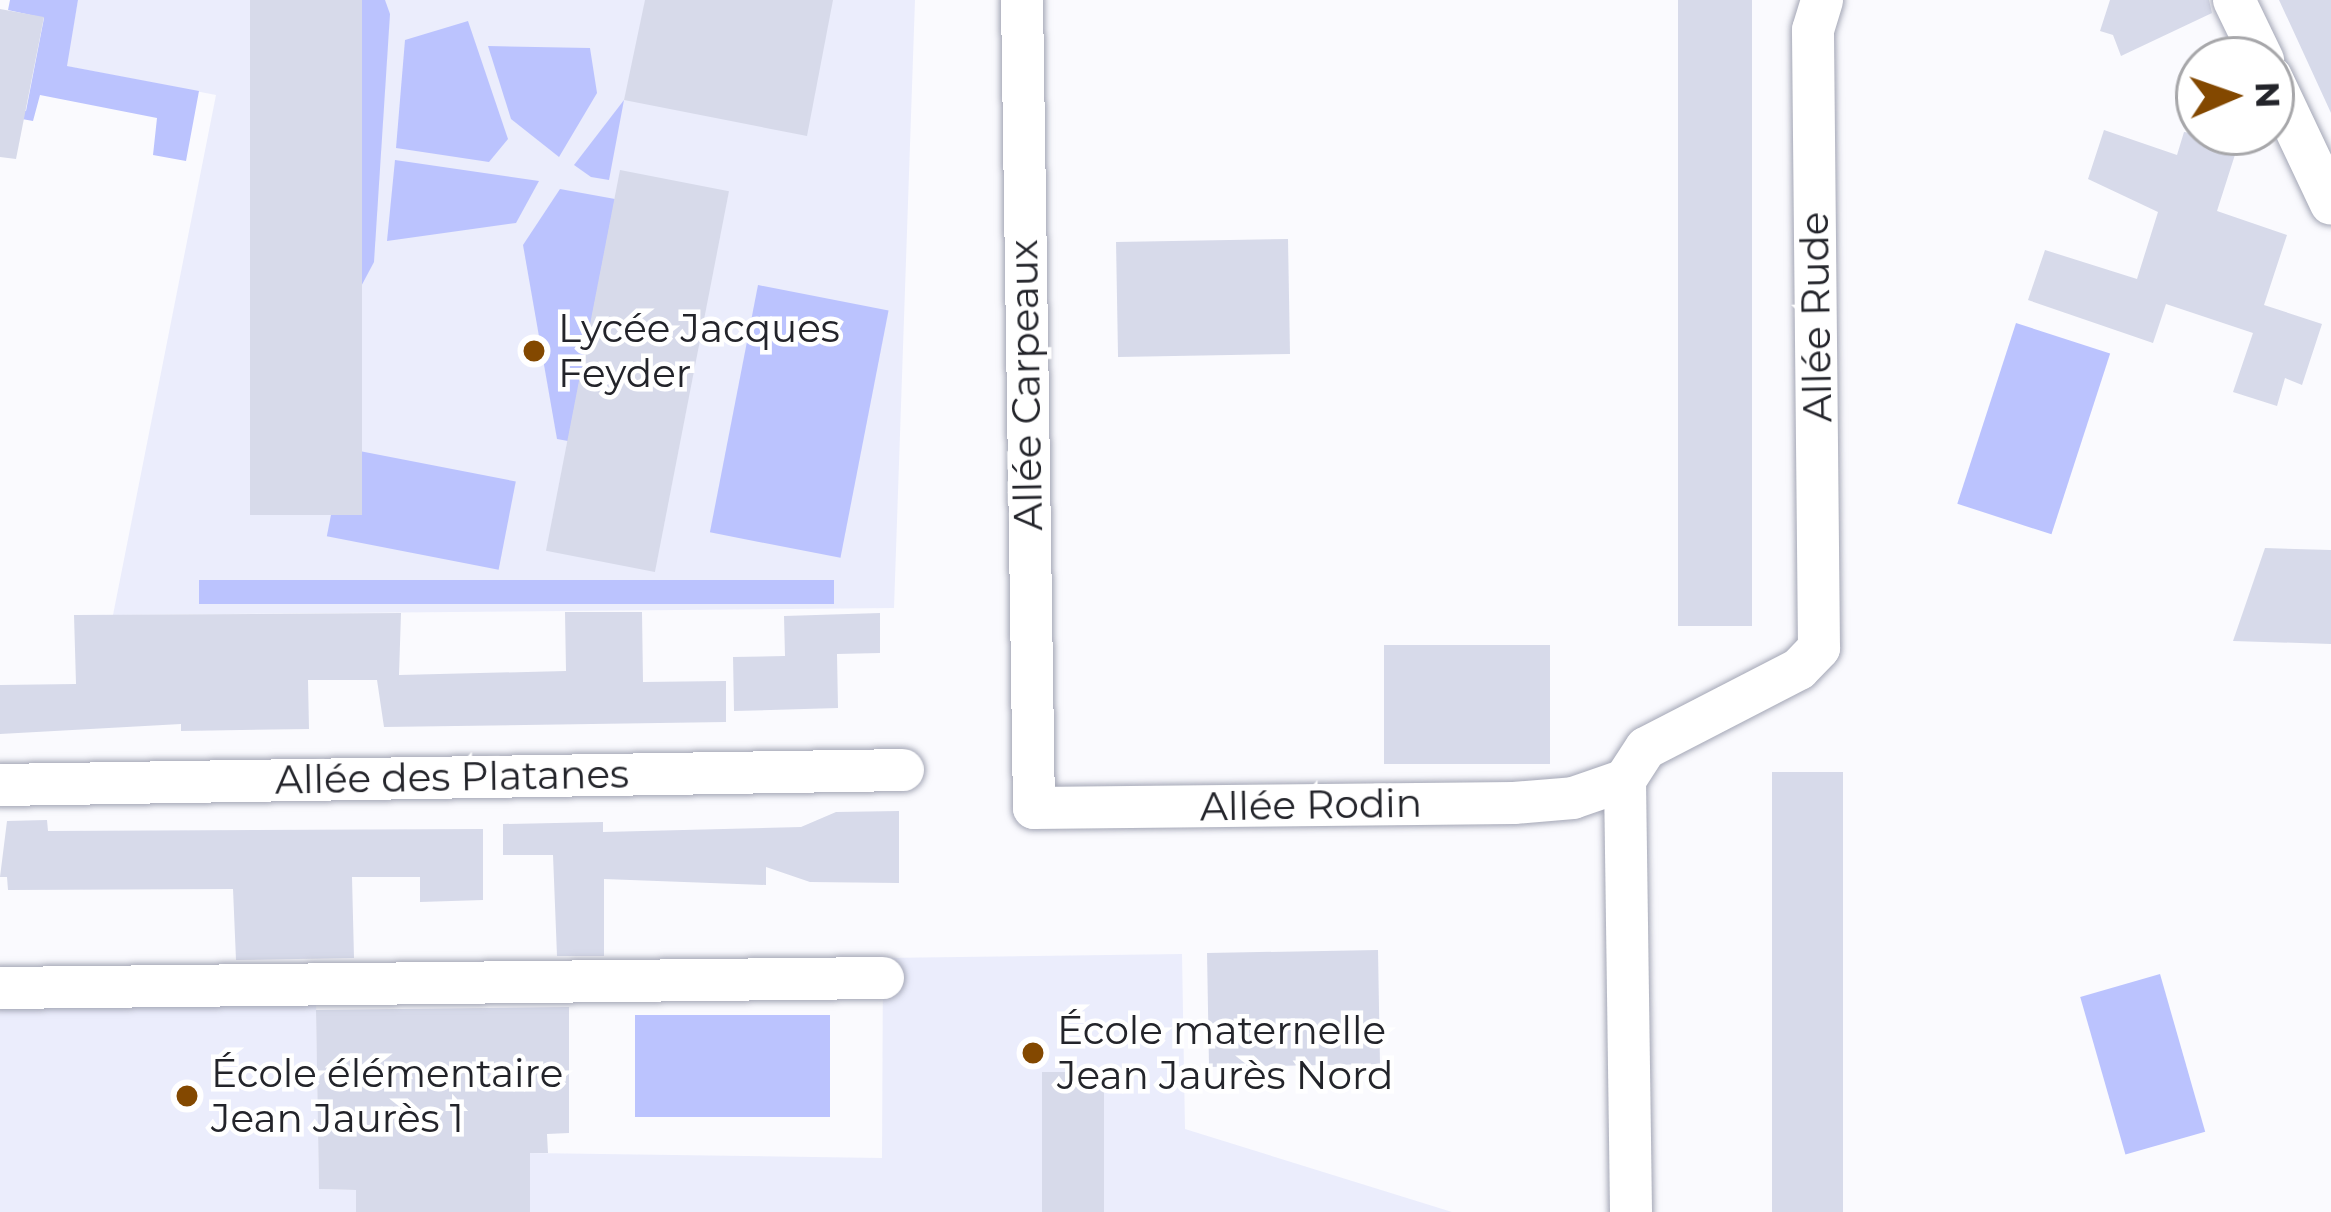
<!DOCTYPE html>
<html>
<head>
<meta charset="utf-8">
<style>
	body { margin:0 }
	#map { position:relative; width:2331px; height:1212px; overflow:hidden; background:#fafafe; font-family:Montserrat,sans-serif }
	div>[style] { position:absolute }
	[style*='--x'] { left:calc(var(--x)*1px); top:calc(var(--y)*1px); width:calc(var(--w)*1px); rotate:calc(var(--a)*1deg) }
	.built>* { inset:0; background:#ebedfc }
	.green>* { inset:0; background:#bbc3fe; transform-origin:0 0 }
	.building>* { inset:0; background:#d7daea; transform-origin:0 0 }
	.roads { filter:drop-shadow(0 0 3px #a3a6b5) drop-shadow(0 0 3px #a3a6b5) }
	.minor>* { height:42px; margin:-21px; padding:0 21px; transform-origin:21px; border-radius:21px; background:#fff }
	.dots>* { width:33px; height:33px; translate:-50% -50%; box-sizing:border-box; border:6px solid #fff; border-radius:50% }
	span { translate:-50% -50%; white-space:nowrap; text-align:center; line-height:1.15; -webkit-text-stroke:9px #fff; paint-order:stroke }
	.street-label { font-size:39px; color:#23242a }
	.poi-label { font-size:39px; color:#23242a }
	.left { translate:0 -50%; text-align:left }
	.north { position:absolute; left:2175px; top:36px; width:120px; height:120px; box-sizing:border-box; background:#fff; border:3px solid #a7a7aa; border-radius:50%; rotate:88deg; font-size:33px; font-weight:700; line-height:48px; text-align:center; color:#23242a }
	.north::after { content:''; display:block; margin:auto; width:42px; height:54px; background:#834800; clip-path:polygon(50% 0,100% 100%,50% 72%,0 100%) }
</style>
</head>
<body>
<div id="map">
	<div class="built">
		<i style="clip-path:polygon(78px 0,915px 0,894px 608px,113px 615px,216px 95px,66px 66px)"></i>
		<i style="clip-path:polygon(1182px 954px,1185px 1129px,1452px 1212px,530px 1212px,530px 1153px,882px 1158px,883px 958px)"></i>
		<i style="clip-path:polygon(316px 998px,319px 1189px,356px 1190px,356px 1212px,0 1212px,0 1004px)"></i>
	</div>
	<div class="green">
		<i style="clip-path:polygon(10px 0,78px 0,67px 66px,199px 91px,186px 161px,153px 155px,157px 118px,40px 95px,33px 121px,0 115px,0 107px,26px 111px,44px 18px,8px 10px)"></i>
		<i style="clip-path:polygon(362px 0,385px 0,390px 14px,374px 262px,313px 377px,292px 373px)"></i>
		<i style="clip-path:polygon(468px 21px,508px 139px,489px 162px,396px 148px,405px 40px)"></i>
		<i style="clip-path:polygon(488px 46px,590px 48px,597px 93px,559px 157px,511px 119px)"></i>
		<i style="clip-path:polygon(624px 100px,609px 180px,591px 177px,574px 165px)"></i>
		<i style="clip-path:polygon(395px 160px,539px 181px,516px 223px,387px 241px)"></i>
		<i style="clip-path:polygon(560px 189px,615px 199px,568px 441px,557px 439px,523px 245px)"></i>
		<i style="left:758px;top:285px;width:133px;height:252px;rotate:11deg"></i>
		<i style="left:2016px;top:323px;width:99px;height:190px;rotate:18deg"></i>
		<i style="left:344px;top:448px;width:175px;height:90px;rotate:11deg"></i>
		<i style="left:834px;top:580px;width:24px;height:635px;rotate:90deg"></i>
		<i style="left:2160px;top:974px;width:164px;height:83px;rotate:74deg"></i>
		<i style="left:635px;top:1015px;width:195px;height:102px"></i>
	</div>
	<div class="building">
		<i style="left:250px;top:0;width:112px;height:515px"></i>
		<i style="clip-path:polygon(645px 0,833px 0,807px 136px,624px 100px)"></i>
		<i style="left:1678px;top:0;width:74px;height:626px"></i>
		<i style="clip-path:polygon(2110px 0,2209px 0,2212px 13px,2121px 56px,2113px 35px,2100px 31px)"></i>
		<i style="clip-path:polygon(2279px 0,2331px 0,2331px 113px,2292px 28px)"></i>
		<i style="clip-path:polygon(0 9px,44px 17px,16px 159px,0 157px)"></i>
		<i style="clip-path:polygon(2104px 130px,2177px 155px,2184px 132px,2240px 139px,2217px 211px,2287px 235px,2264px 305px,2322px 324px,2302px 385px,2285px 378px,2277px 406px,2233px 392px,2253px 333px,2166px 304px,2153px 343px,2028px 300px,2045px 250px,2137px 279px,2158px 212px,2088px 179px)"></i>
		<i style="left:620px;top:170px;width:111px;height:388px;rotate:11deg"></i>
		<i style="left:1288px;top:239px;width:115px;height:172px;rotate:89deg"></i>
		<i style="clip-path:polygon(2265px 548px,2331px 550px,2331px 644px,2233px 641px)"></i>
		<i style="clip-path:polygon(565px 612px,642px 612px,643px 682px,726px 681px,726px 722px,384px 727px,377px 680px,308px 680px,309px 729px,181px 731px,181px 724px,0 734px,0 685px,76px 684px,74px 615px,401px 613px,399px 675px,566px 671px)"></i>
		<i style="clip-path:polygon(880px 613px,880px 653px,837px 654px,838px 708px,734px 711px,733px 657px,785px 656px,784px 616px)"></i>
		<i style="left:1550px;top:645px;width:119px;height:166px;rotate:90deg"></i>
		<i style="left:1772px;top:772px;width:71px;height:440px"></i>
		<i style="clip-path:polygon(899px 811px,899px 883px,810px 882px,766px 867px,766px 885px,604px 879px,604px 956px,557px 956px,553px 855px,503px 855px,503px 824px,603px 822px,603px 832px,801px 827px,836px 812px)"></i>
		<i style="clip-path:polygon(47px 820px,48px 831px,483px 829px,483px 900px,420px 902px,420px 877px,352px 877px,354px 958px,236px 960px,233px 889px,8px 890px,7px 877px,0 877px,7px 821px)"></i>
		<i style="left:1378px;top:950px;width:114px;height:171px;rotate:89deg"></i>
		<i style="clip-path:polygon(569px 1007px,569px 1133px,547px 1134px,548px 1153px,530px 1153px,530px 1212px,356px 1212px,356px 1190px,319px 1189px,316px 1010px)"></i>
		<i style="left:1042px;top:1072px;width:62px;height:140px"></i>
	</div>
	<div class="roads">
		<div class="minor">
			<i style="--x:1022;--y:0;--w:808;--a:89.15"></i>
			<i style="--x:1034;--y:808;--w:480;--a:-0.6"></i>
			<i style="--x:1514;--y:803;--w:59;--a:-4.8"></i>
			<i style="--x:1573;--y:798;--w:55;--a:-19.1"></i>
			<i style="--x:2234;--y:0;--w:67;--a:64.2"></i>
			<i style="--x:2271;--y:77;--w:140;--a:64.7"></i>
			<i style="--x:1625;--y:780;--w:38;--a:-57"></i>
			<i style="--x:1646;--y:748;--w:172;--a:-27.3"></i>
			<i style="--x:1799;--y:669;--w:29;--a:-46"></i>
			<i style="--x:1819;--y:648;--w:618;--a:-90.56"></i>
			<i style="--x:1813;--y:30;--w:31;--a:-73"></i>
			<i style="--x:1625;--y:780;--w:432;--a:89.2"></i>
			<i style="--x:0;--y:785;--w:903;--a:-0.95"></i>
			<i style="--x:0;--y:988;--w:883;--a:-0.65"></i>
		</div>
	</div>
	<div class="dots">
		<i style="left:534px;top:351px;background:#834800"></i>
		<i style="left:1033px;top:1053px;background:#834800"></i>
		<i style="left:187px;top:1096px;background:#834800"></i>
	</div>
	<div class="street-label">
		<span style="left:1816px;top:317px;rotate:-91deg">Allée Rude</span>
		<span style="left:1026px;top:385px;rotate:-91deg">Allée Carpeaux</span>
		<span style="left:452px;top:777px;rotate:-1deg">Allée des Platanes</span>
		<span style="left:1311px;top:805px;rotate:-1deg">Allée Rodin</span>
	</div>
	<div class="poi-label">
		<span class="left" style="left:558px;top:351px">Lycée Jacques<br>Feyder</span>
		<span class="left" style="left:1057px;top:1053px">École maternelle<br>Jean Jaurès Nord</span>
		<span class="left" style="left:211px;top:1096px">École élémentaire<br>Jean Jaurès 1</span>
	</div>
	<div class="north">N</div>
</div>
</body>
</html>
